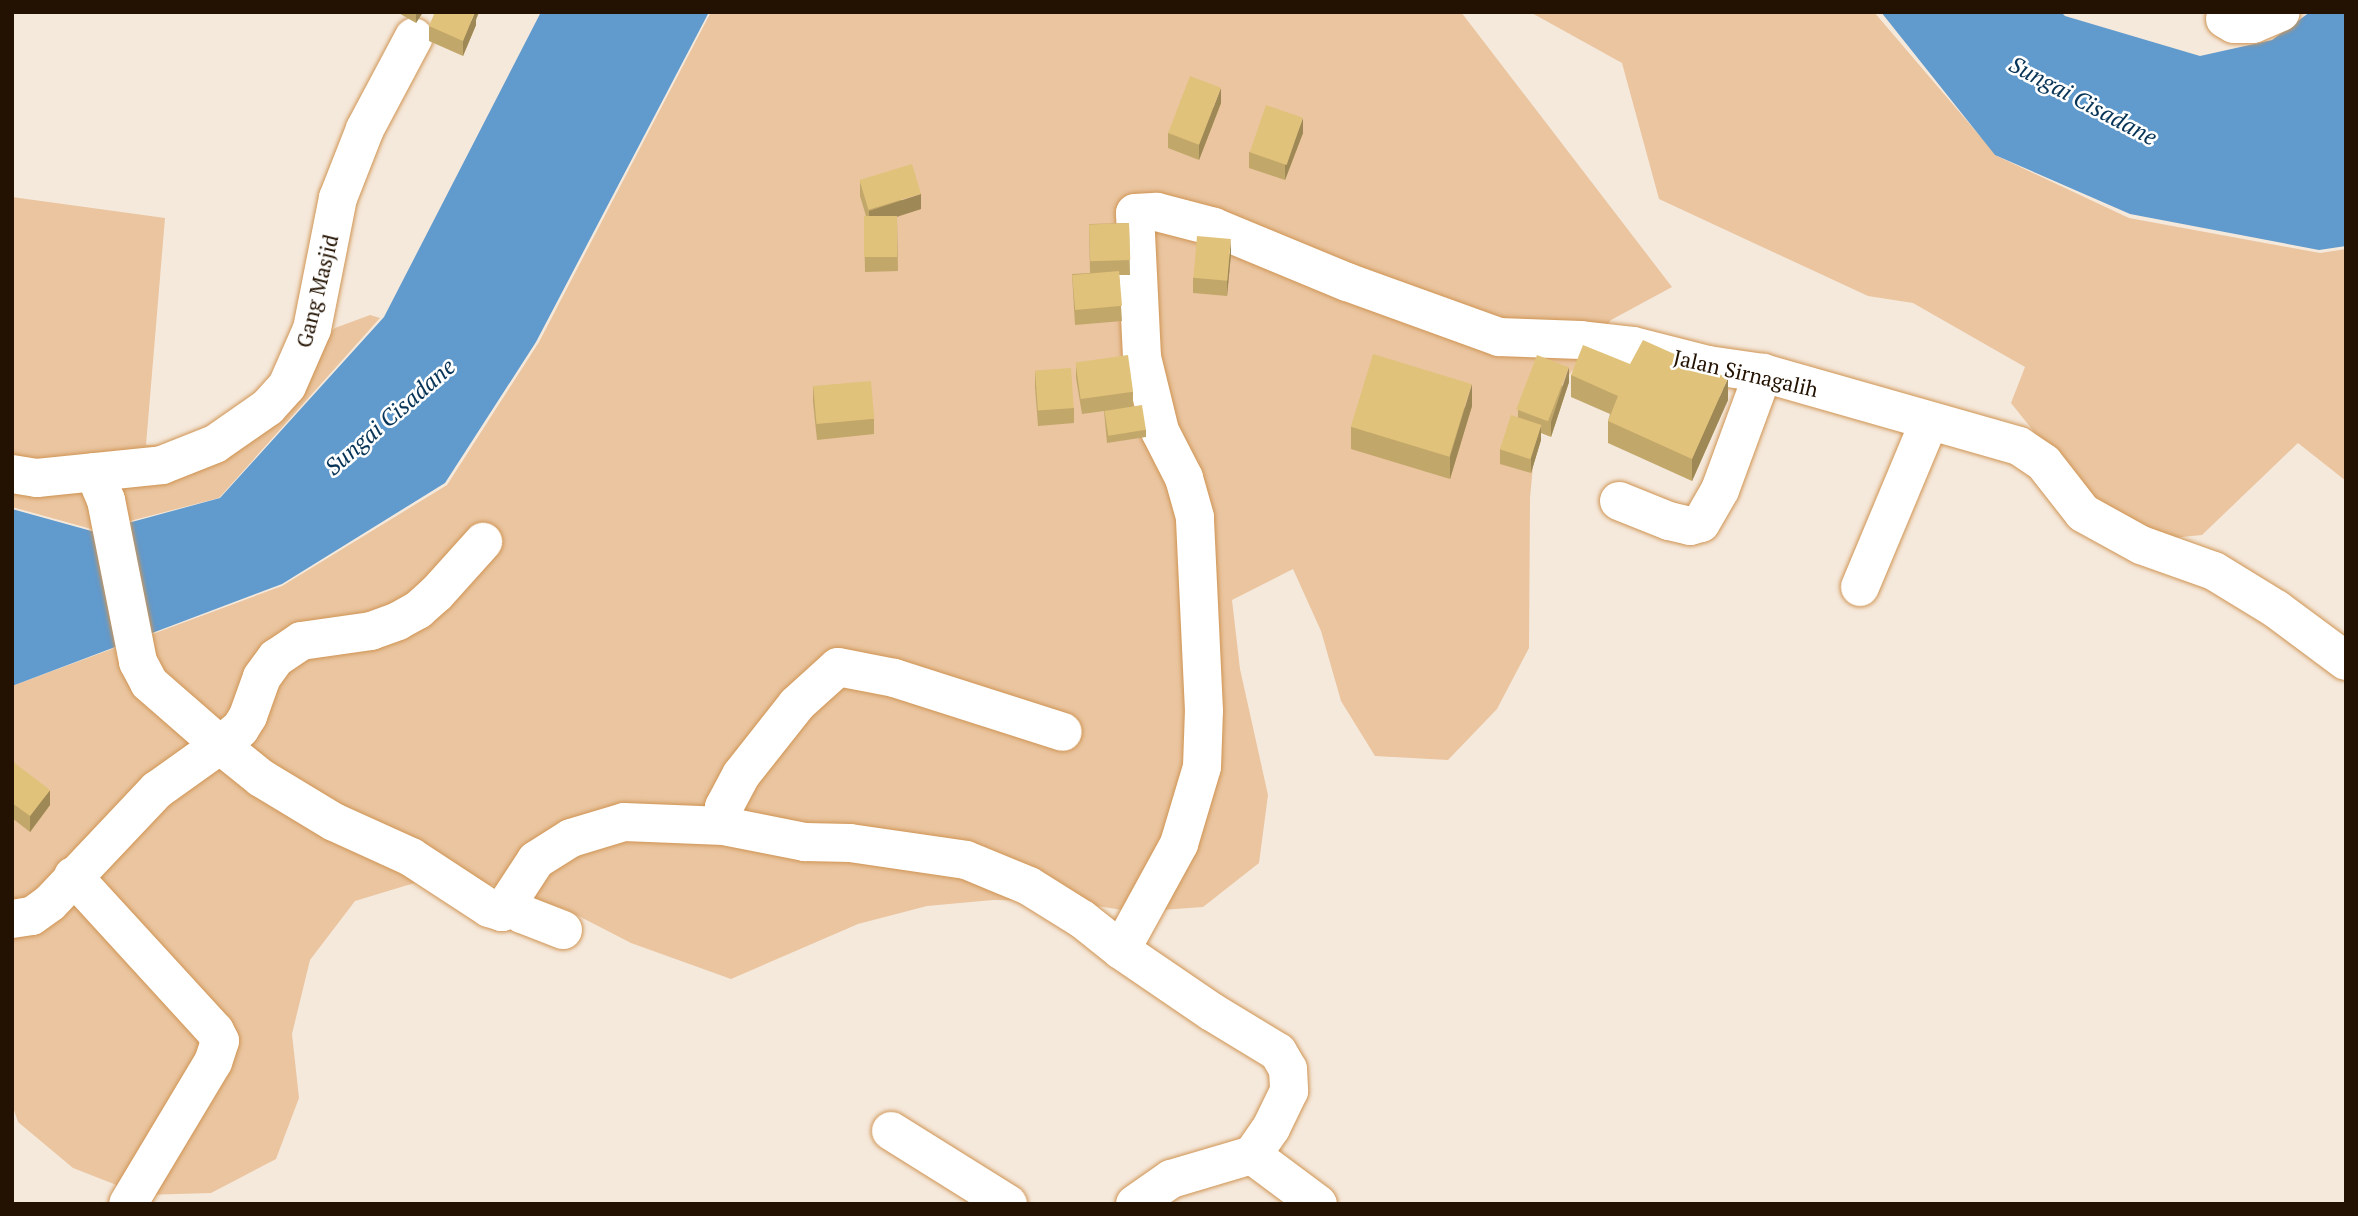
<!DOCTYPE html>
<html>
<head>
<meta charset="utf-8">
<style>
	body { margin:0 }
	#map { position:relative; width:2358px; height:1216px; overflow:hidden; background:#f5e9dc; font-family:"PT Serif",serif }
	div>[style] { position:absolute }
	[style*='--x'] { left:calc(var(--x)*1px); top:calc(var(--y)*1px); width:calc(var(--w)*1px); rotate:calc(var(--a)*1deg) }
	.green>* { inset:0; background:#eac5a0 }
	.water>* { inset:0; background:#619acd }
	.roads { filter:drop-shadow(0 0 2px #cf9453) drop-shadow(0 0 2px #cf9453) }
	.minor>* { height:38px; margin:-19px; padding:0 19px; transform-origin:19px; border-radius:19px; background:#fff }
	.wall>* { inset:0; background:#c2a76a }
	.shaded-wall>* { inset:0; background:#9e8856 }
	.building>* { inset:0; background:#e1c27b; transform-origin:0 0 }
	span { translate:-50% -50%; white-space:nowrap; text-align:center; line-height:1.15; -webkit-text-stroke:5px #fff; paint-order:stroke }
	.street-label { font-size:21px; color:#231201 }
	.water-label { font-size:23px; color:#073456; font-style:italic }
	.frame { position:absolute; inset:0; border:14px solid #231201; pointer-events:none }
</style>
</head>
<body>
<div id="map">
	<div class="green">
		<i style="clip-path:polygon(711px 12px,1461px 12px,1672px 287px,1611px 320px,1566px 379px,1535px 444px,1530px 498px,1529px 648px,1497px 709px,1448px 760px,1375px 756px,1341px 701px,1321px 631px,1293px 569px,1232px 600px,1240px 669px,1268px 795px,1259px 863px,1203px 907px,1134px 912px,1067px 901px,993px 900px,927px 906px,858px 924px,731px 979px,631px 943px,567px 910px,494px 885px,421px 881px,355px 901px,310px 960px,292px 1034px,299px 1098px,276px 1159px,211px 1193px,142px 1195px,73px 1168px,18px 1122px,12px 1104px,12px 686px,282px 586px,447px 485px,539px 342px)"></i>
		<i style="clip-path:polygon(1530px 12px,1874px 12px,1997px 156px,2129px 218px,2320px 253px,2346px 249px,2346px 481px,2298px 443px,2202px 535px,2152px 540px,2103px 518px,2011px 403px,2025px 367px,1913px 303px,1868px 296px,1659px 199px,1622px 63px)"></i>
		<i style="clip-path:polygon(12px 197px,165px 218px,146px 445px,217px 447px,335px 328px,370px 315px,380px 318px,219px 498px,95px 530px,12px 507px)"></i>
	</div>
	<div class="water">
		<i style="clip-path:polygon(541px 12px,709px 12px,536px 342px,445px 483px,282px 584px,12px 686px,12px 509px,95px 532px,220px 498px,384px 317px)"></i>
		<i style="clip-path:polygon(1881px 12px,2061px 12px,2065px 16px,2200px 56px,2272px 40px,2310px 12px,2346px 12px,2346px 246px,2319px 250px,2130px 214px,1995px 155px)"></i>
	</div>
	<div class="roads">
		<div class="minor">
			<i style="--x:2225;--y:19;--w:10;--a:29"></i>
			<i style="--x:2234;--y:24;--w:19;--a:0"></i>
			<i style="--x:2253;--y:24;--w:30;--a:-23"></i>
			<i style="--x:94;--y:472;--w:30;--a:67"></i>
			<i style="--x:106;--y:500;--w:165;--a:78.8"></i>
			<i style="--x:138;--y:662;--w:24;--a:62"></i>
			<i style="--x:149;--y:683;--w:94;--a:41.1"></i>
			<i style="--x:220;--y:745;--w:26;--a:-39"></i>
			<i style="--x:240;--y:729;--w:15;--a:-58"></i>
			<i style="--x:248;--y:716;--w:41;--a:-70.3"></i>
			<i style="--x:262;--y:677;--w:24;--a:-54"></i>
			<i style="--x:276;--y:658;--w:30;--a:-34"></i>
			<i style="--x:301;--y:641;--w:71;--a:-8.1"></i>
			<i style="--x:371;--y:631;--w:29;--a:-20"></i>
			<i style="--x:398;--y:621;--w:23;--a:-29"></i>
			<i style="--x:418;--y:610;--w:25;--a:-42"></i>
			<i style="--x:437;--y:593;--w:69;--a:-48"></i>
			<i style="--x:12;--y:474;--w:25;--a:9"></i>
			<i style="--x:37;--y:478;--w:126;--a:-5.9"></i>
			<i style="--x:162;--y:465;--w:57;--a:-21.6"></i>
			<i style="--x:215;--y:444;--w:65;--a:-34.9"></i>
			<i style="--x:268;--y:407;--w:28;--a:-48"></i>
			<i style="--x:287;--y:386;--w:62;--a:-66.3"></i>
			<i style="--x:312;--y:329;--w:134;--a:-78.8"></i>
			<i style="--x:338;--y:198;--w:74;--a:-68.6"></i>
			<i style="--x:365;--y:129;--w:104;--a:-62"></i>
			<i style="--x:1619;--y:501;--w:54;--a:21.8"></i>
			<i style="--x:1669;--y:521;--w:22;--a:13"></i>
			<i style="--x:1690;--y:526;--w:11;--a:-15"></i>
			<i style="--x:1701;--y:523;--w:38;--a:-60"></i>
			<i style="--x:1720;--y:490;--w:125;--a:-69.8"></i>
			<i style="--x:1860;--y:587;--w:179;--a:-67.3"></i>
			<i style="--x:724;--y:826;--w:19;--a:-90"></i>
			<i style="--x:724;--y:807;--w:36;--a:-62"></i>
			<i style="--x:741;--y:775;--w:90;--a:-51.7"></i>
			<i style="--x:797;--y:704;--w:55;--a:-42.1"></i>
			<i style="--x:838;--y:667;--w:57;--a:11.1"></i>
			<i style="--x:894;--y:678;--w:177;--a:17.7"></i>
			<i style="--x:73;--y:876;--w:210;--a:47.5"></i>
			<i style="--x:215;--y:1031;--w:11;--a:63"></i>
			<i style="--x:220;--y:1041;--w:22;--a:108"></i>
			<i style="--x:213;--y:1062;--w:165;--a:120.9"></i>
			<i style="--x:502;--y:912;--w:62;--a:-56.8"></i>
			<i style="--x:536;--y:860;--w:41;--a:-32.2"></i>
			<i style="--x:571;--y:838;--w:55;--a:-16.8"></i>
			<i style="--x:624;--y:822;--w:100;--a:2.3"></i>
			<i style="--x:724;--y:826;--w:83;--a:11.2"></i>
			<i style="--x:805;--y:842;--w:45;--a:1.3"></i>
			<i style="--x:850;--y:843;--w:117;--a:8.3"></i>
			<i style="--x:966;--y:860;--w:68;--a:22.4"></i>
			<i style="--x:1029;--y:886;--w:62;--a:31.9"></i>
			<i style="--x:1082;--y:919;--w:50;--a:38.5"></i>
			<i style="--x:1121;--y:950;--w:110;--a:34.3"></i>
			<i style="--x:1212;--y:1012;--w:77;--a:31.2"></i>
			<i style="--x:1278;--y:1052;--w:20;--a:60"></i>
			<i style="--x:1288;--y:1069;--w:22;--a:87"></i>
			<i style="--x:1289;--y:1091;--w:41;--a:115.9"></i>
			<i style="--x:1271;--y:1128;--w:33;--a:125"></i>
			<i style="--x:1252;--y:1155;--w:82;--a:36.6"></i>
			<i style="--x:502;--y:912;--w:15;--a:-53"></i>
			<i style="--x:511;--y:900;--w:18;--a:52"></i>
			<i style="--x:522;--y:914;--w:44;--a:21.3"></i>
			<i style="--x:12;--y:919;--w:20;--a:-9"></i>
			<i style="--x:32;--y:916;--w:22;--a:-36"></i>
			<i style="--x:50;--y:903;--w:156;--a:-46.6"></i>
			<i style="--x:157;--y:790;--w:77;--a:-35.5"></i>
			<i style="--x:220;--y:745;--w:53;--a:38.8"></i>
			<i style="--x:261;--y:778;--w:85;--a:31.1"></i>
			<i style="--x:334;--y:822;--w:85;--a:24.4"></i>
			<i style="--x:411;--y:857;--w:93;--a:33.2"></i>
			<i style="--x:489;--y:908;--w:14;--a:17"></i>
			<i style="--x:1121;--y:950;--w:121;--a:-61.3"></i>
			<i style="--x:1179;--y:844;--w:80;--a:-73.4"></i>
			<i style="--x:1202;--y:767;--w:56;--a:-88"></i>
			<i style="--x:1204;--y:711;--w:194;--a:-92.7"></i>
			<i style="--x:1195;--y:517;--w:41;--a:-105.8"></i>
			<i style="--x:1184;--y:478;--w:53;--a:-117.1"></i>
			<i style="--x:1160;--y:431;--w:76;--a:-103.7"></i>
			<i style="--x:1142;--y:357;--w:144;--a:-92.8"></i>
			<i style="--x:1135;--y:213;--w:22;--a:-3"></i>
			<i style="--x:1157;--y:212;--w:59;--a:14.7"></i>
			<i style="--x:1214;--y:227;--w:144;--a:22.5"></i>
			<i style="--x:1347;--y:282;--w:162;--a:19.9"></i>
			<i style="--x:1499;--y:337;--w:82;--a:2.1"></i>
			<i style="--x:1581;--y:340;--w:52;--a:6.6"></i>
			<i style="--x:1633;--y:346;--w:77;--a:14.2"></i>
			<i style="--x:1708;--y:365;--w:56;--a:8.3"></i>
			<i style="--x:1763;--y:373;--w:266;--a:15.9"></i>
			<i style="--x:2019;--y:446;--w:30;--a:34"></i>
			<i style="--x:2044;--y:463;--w:63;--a:52"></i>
			<i style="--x:2083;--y:513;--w:66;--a:28.9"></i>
			<i style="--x:2141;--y:545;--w:77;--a:19.6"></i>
			<i style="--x:2214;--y:571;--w:73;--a:31.5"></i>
			<i style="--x:2276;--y:609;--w:87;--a:36.6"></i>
			<i style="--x:891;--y:1131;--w:138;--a:32"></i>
			<i style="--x:1135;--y:1204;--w:44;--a:-34.8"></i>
			<i style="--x:1171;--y:1179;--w:84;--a:-16.5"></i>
		</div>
	</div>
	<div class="wall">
		<i style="clip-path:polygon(397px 12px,423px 12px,416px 23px)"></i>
		<i style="clip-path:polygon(476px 20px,476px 25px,463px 56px,429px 41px,429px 26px)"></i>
		<i style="clip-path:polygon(1221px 103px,1199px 160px,1168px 148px,1168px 133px)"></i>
		<i style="clip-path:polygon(1303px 133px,1285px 180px,1249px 168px,1249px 152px)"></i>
		<i style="clip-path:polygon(860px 181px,921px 209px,897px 216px,898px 271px,865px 272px,864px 216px,866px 216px,860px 196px)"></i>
		<i style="clip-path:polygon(1129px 223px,1130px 275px,1119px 275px,1122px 321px,1075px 325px,1072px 274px,1090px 273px,1089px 224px)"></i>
		<i style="clip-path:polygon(1231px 254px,1227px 296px,1193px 293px,1193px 278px)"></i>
		<i style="clip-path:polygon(1076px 363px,1133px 392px,1133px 406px,1146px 430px,1146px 437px,1107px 443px,1104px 411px,1082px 414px,1076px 378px)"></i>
		<i style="clip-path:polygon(1630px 364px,1728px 400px,1692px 481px,1608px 443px,1608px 421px,1610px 414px,1571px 397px,1571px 375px)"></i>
		<i style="clip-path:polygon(1035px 372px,1074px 408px,1074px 423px,1038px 426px,1035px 387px)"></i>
		<i style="clip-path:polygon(1569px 382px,1551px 437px,1541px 433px,1541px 440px,1531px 473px,1500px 464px,1500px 449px,1518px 417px,1518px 410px)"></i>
		<i style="clip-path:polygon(813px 387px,874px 419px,874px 434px,817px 440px,813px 402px)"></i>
		<i style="clip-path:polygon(1472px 406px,1450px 479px,1351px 449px,1351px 427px)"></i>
		<i style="clip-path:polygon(12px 761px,50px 805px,30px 832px,12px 818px)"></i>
	</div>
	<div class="shaded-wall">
		<i style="clip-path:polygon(416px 12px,423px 12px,416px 23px)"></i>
		<i style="clip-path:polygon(475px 12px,479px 12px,476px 20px,476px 25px,463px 56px,463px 41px)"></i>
		<i style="clip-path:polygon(1221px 88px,1221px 103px,1199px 160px,1199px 145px)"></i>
		<i style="clip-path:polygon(1303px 118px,1303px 133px,1285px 180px,1285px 165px)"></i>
		<i style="clip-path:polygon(921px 194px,921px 209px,869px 226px,869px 211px)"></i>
		<i style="clip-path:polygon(1231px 239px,1231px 254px,1227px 296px,1227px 281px)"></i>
		<i style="clip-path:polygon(1569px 367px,1569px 382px,1551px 437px,1551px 422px)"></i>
		<i style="clip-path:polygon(1728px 378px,1728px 400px,1692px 481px,1692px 459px)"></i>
		<i style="clip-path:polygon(1472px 384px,1472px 406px,1450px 479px,1450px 457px)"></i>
		<i style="clip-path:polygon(1541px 425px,1541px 440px,1531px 473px,1531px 458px)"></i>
		<i style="clip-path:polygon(50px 790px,50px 805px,30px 832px,30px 816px)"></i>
	</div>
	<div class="building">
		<i style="clip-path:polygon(435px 12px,475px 12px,463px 41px,429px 26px)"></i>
		<i style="left:1190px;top:76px;width:33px;height:61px;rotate:21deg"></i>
		<i style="left:1266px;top:105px;width:39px;height:50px;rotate:19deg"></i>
		<i style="left:912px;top:164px;width:31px;height:55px;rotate:73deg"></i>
		<i style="left:864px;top:216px;width:33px;height:41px"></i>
		<i style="left:1129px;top:223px;width:37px;height:40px;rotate:88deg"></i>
		<i style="left:1197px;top:236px;width:34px;height:42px;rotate:5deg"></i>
		<i style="left:1119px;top:271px;width:35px;height:47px;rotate:85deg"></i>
		<i style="clip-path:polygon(1643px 340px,1728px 378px,1692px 459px,1608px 421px,1618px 396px,1571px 375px,1583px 345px,1630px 364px)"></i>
		<i style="left:1373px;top:354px;width:103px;height:76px;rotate:17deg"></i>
		<i style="left:1128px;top:355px;width:37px;height:53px;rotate:82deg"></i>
		<i style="left:1537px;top:355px;width:34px;height:58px;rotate:21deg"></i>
		<i style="left:1071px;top:368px;width:40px;height:36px;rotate:86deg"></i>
		<i style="left:871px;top:381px;width:38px;height:58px;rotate:85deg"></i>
		<i style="left:1142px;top:405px;width:25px;height:38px;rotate:81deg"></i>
		<i style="left:1511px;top:415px;width:32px;height:36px;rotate:18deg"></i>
		<i style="clip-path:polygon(12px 761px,50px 790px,30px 816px,12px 803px)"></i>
	</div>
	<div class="street-label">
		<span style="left:317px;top:291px;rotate:-76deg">Gang Masjid</span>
		<span style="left:1746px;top:373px;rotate:13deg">Jalan Sirnagalih</span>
	</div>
	<div class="water-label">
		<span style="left:2083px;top:101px;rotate:28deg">Sungai Cisadane</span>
		<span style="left:390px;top:417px;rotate:-41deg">Sungai Cisadane</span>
	</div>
	<div class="frame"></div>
</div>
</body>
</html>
